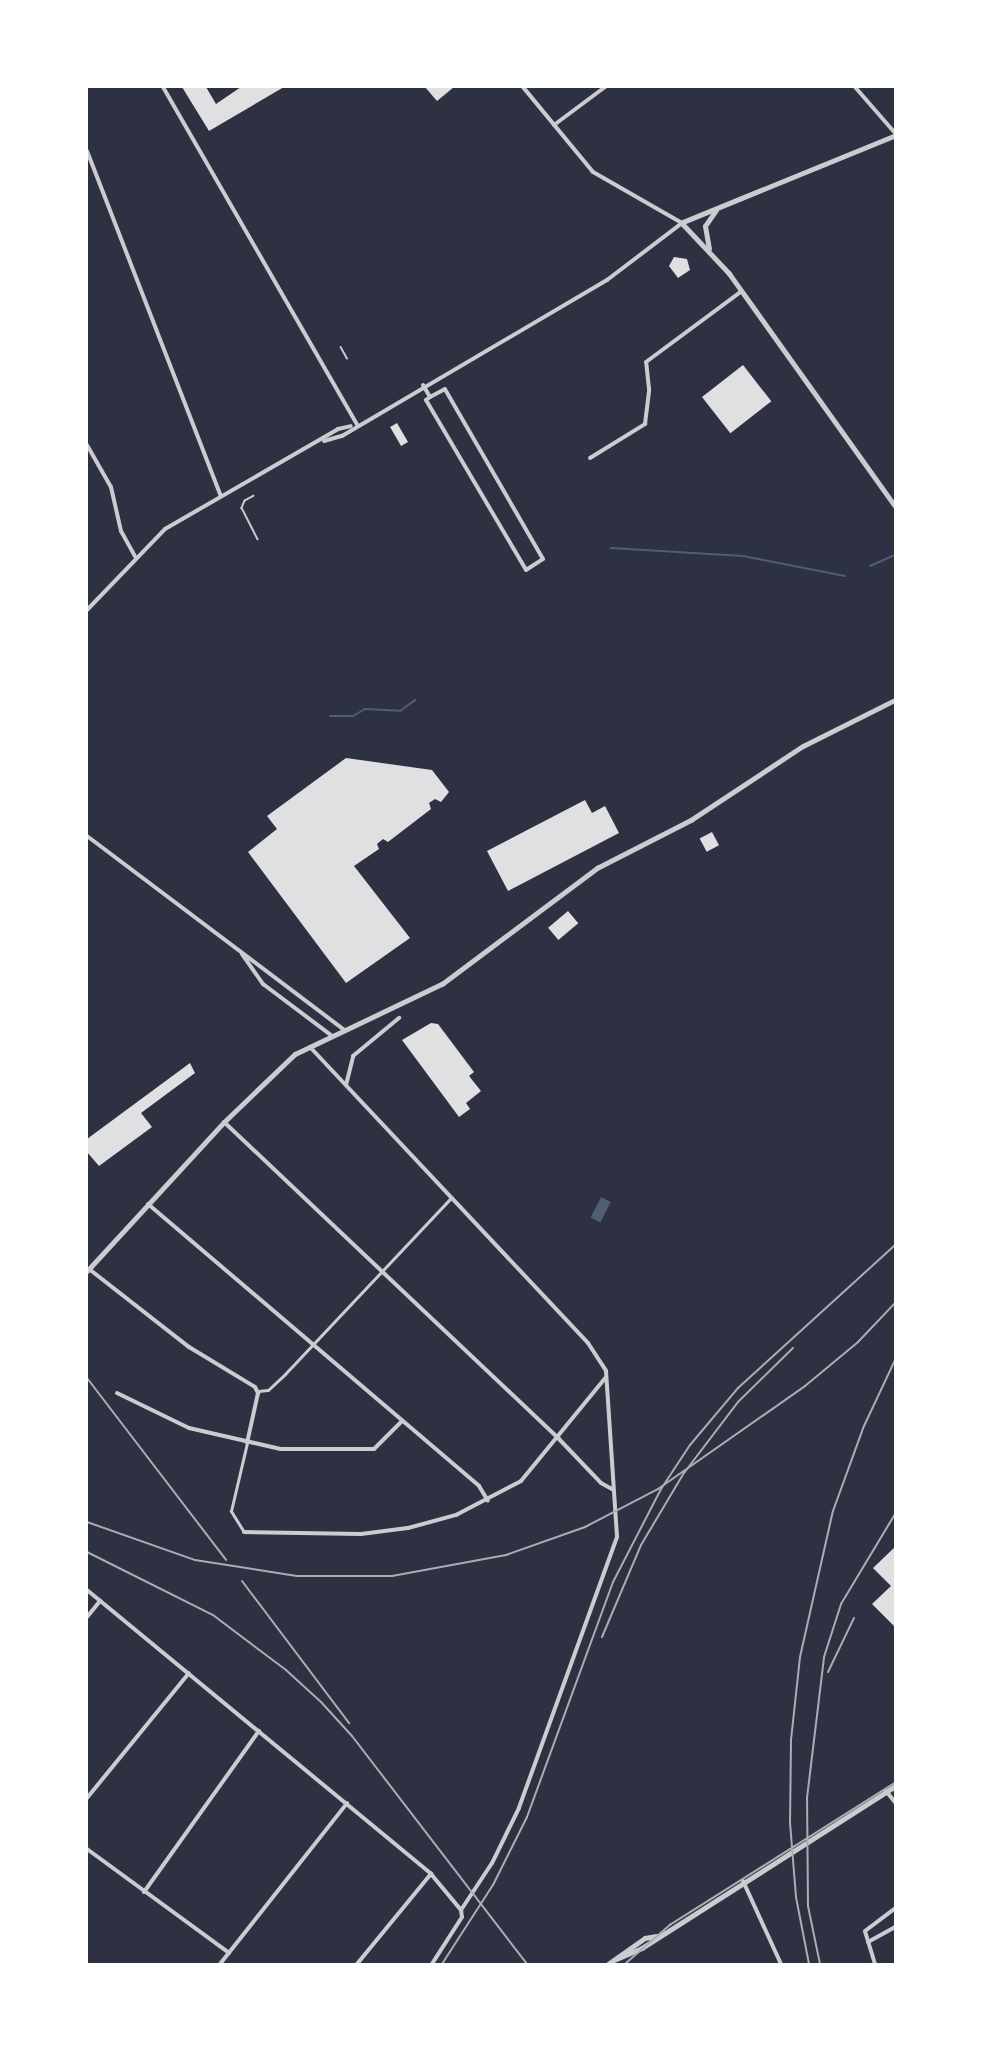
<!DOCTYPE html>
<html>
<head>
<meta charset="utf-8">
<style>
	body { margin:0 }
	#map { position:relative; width:982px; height:2051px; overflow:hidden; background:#2d3142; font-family:"Asap Condensed",sans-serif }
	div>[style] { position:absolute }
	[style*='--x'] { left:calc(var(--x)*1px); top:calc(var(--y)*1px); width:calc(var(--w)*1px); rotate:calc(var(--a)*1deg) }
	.water>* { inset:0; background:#4f5d75; transform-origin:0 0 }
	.stream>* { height:2px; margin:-1px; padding:0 1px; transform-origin:1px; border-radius:1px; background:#4f5d75 }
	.building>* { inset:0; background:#e0e0e3; transform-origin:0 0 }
	.service>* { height:1.5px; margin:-0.75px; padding:0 0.75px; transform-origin:0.75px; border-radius:0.75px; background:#caccd0 }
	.pedestrian>* { height:3px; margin:-1.5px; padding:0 1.5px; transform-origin:1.5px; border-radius:1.5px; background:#caccd0 }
	.minor>* { height:4px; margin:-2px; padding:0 2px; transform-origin:2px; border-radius:2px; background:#caccd0 }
	.tertiary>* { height:4.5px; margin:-2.25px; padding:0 2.25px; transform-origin:2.25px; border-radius:2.25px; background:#caccd0 }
	.tram>* { height:1.5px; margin:-0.75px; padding:0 0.75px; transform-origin:0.75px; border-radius:0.75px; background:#abadb3 }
	.rail>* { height:2px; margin:-1px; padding:0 1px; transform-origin:1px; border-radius:1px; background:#abadb3 }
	span { translate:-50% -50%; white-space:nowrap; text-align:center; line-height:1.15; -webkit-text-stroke:4.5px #fff; paint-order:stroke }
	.frame { position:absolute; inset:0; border:88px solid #fff; pointer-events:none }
</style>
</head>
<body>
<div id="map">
	<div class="water">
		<i style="left:601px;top:1197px;width:11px;height:23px;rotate:27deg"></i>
	</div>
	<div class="stream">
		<i style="--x:611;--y:548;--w:132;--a:3.5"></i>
		<i style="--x:743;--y:556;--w:104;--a:11.1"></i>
		<i style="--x:870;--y:566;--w:27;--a:-24"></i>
		<i style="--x:330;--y:716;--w:23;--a:0"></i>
		<i style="--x:353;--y:716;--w:14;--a:-30"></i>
		<i style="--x:365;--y:709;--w:35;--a:3"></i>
		<i style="--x:400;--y:711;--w:19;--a:-36"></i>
	</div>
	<div class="building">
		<i style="clip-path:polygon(182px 87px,206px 87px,216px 104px,241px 87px,284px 87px,209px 131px)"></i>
		<i style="clip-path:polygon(425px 87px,454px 87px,437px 101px)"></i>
		<i style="clip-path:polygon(674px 257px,687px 259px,690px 270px,678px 278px,669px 266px)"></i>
		<i style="left:743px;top:365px;width:46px;height:52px;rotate:52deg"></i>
		<i style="left:397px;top:423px;width:22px;height:8px;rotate:60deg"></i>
		<i style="clip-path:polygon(346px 758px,432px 770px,449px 792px,441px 802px,435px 799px,429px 803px,431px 809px,388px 842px,383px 839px,377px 844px,379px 849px,354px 866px,410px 938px,346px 983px,248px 852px,277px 829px,267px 816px)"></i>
		<i style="clip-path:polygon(585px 800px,592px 813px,605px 806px,619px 833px,508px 891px,487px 851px)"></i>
		<i style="left:712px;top:832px;width:15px;height:14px;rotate:62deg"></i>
		<i style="left:568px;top:911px;width:16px;height:26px;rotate:50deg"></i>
		<i style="clip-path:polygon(431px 1023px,438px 1024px,474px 1072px,469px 1076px,481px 1091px,466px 1103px,470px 1109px,459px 1117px,402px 1040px)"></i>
		<i style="clip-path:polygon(190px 1063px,195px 1073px,141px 1113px,152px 1127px,99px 1166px,87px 1152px,87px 1139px)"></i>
		<i style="clip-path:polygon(895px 1547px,895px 1627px,872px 1604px,891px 1586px,873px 1568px)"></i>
	</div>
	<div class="service">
		<i style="--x:341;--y:347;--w:13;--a:61"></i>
		<i style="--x:254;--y:496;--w:10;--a:151"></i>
		<i style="--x:245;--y:501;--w:8;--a:113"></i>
		<i style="--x:242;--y:508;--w:35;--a:63"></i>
	</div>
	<div class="pedestrian">
		<i style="--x:258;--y:1391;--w:10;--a:-6"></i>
		<i style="--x:268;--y:1390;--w:23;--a:-43"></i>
		<i style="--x:285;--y:1374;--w:243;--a:-46.7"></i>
		<i style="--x:244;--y:1532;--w:25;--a:-122"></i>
		<i style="--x:231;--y:1511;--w:70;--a:-76.8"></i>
	</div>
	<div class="minor">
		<i style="--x:163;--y:87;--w:389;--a:60.1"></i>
		<i style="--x:855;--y:87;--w:61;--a:49"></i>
		<i style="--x:554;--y:125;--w:64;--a:-36.7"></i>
		<i style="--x:87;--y:151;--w:370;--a:68.8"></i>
		<i style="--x:423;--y:385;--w:14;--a:60"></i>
		<i style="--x:430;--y:397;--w:5;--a:143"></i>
		<i style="--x:426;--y:400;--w:197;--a:59.5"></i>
		<i style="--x:526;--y:570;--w:20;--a:-33"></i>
		<i style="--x:543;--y:559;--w:196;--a:-120"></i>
		<i style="--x:445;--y:389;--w:17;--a:152"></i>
		<i style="--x:324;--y:441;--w:19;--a:-16"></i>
		<i style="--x:342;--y:436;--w:308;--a:-30.5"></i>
		<i style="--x:607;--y:280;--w:94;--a:-37.2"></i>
		<i style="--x:682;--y:223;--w:103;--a:-150.2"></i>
		<i style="--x:593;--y:172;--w:110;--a:-129.5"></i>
		<i style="--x:87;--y:445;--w:48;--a:60.3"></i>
		<i style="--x:111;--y:487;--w:45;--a:77.2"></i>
		<i style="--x:121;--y:531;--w:29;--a:61"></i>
		<i style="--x:590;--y:458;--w:65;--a:-31.7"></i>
		<i style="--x:645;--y:424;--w:35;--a:-83"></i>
		<i style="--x:649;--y:389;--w:27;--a:-96"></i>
		<i style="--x:646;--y:362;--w:119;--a:-36.5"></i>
		<i style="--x:87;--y:610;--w:112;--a:-46.1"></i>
		<i style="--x:165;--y:529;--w:200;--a:-30"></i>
		<i style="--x:338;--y:429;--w:13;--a:-13"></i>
		<i style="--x:87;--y:836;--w:322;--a:37"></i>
		<i style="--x:242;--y:954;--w:37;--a:55"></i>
		<i style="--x:263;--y:984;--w:85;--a:36.9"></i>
		<i style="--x:310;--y:1047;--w:406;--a:46.8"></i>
		<i style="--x:588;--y:1343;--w:33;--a:57"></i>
		<i style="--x:606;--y:1371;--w:166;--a:86.2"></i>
		<i style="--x:617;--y:1537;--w:288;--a:109.9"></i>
		<i style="--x:519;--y:1808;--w:61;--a:116.1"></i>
		<i style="--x:492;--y:1863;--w:56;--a:123.4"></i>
		<i style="--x:346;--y:1085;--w:30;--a:-76"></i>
		<i style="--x:353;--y:1056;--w:60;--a:-39.6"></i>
		<i style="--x:224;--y:1122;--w:461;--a:43.4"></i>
		<i style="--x:559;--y:1439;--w:61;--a:46.3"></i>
		<i style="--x:601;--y:1483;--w:13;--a:29"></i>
		<i style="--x:148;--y:1204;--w:435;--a:40.4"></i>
		<i style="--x:479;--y:1486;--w:17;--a:59"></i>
		<i style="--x:89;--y:1269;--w:127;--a:38"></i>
		<i style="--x:189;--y:1347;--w:77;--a:31.2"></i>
		<i style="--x:255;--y:1387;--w:7;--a:63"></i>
		<i style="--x:258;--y:1393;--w:51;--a:102.4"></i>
		<i style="--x:117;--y:1393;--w:80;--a:25.9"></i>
		<i style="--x:189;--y:1428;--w:94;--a:12.9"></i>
		<i style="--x:281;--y:1449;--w:93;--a:0"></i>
		<i style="--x:374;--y:1449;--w:40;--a:-45"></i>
		<i style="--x:244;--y:1532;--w:117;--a:1"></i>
		<i style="--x:361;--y:1534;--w:47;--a:-7.3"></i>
		<i style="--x:408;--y:1528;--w:50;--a:-15.2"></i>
		<i style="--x:456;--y:1515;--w:73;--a:-27.6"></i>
		<i style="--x:521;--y:1481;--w:134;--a:-50.7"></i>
		<i style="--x:87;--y:1590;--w:446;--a:39.5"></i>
		<i style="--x:431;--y:1874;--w:47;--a:50.2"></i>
		<i style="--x:461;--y:1910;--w:7;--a:82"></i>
		<i style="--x:462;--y:1917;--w:56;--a:122.6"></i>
		<i style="--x:87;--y:1617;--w:21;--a:-51"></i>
		<i style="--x:886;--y:1791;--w:14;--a:51"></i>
		<i style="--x:87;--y:1798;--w:161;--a:-50.8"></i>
		<i style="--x:87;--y:1849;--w:176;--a:36.2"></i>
		<i style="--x:743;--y:1881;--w:91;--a:65.4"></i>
		<i style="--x:144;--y:1892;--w:198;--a:-54.5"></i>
		<i style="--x:868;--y:1942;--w:31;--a:-29"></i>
		<i style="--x:220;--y:1964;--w:205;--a:-51.7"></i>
		<i style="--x:357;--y:1964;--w:117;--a:-50.6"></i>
		<i style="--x:875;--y:1964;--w:34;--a:-107"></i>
		<i style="--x:865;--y:1931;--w:38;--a:-37"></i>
	</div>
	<div class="tertiary">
		<i style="--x:895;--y:136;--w:230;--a:157.8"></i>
		<i style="--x:682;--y:223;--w:69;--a:46.8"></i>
		<i style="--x:729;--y:273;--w:286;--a:54.5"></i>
		<i style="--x:709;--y:249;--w:23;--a:-100"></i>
		<i style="--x:705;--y:226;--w:19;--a:-55"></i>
		<i style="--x:87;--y:1271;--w:202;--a:-47.4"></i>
		<i style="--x:224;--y:1122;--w:98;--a:-43.8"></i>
		<i style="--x:295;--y:1054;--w:163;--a:-25.5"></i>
		<i style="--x:442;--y:984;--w:194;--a:-36.8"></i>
		<i style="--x:597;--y:868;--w:106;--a:-27.1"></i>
		<i style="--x:691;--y:820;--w:134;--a:-33.5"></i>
		<i style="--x:803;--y:746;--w:103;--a:-26.6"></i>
		<i style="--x:614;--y:1960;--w:30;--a:-23"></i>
		<i style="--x:642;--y:1948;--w:300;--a:-32.6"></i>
		<i style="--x:608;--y:1964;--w:45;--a:-35.1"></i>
		<i style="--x:645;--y:1938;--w:11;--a:-10"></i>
	</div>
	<div class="tram">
		<i style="--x:625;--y:1964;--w:60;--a:-40.9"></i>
		<i style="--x:670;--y:1925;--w:266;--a:-32.3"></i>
	</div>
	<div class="rail">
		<i style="--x:87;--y:1378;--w:229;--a:52.6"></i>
		<i style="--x:87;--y:1522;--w:114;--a:19.4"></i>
		<i style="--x:195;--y:1560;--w:103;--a:8.9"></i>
		<i style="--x:297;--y:1576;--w:95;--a:0"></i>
		<i style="--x:392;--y:1576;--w:116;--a:-10.4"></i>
		<i style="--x:506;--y:1555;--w:84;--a:-19.5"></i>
		<i style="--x:585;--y:1527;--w:82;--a:-27.5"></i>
		<i style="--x:658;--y:1489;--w:179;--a:-35"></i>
		<i style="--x:805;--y:1386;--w:69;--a:-39.7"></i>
		<i style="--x:858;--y:1342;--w:54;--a:-46.5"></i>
		<i style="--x:87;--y:1552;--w:141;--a:26.6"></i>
		<i style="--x:213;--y:1615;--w:91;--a:37"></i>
		<i style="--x:286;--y:1670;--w:47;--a:42.4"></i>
		<i style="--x:321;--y:1702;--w:46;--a:47.6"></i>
		<i style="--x:352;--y:1736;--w:287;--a:52.5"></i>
		<i style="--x:242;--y:1581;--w:178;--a:53"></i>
		<i style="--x:602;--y:1637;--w:100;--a:-67"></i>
		<i style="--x:641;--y:1545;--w:84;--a:-59.2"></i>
		<i style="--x:684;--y:1473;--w:89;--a:-52.7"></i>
		<i style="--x:738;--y:1402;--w:77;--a:-44.5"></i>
		<i style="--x:828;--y:1672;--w:60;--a:-64.3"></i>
		<i style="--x:442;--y:1964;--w:94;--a:-57.2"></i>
		<i style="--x:493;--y:1885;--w:76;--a:-63.4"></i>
		<i style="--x:527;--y:1817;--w:250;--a:-69.9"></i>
		<i style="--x:613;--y:1582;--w:105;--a:-62.7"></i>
		<i style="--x:661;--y:1489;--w:53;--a:-56.6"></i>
		<i style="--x:690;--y:1445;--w:75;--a:-49.9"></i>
		<i style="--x:738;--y:1388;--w:212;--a:-42.3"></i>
		<i style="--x:809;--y:1964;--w:68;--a:-101"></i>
		<i style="--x:796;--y:1897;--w:74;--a:-94.6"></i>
		<i style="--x:790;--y:1823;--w:83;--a:-89.3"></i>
		<i style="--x:791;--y:1740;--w:83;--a:-83.8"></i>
		<i style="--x:800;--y:1657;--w:150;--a:-77.3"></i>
		<i style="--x:833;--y:1511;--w:90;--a:-70"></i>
		<i style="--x:864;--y:1426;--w:73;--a:-64.8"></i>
		<i style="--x:820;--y:1964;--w:59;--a:-101.7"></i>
		<i style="--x:808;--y:1906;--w:108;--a:-90.5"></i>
		<i style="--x:807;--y:1798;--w:142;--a:-83.1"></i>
		<i style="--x:824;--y:1657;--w:56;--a:-72.2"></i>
		<i style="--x:841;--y:1604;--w:105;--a:-59"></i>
	</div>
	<div class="frame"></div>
</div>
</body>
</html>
